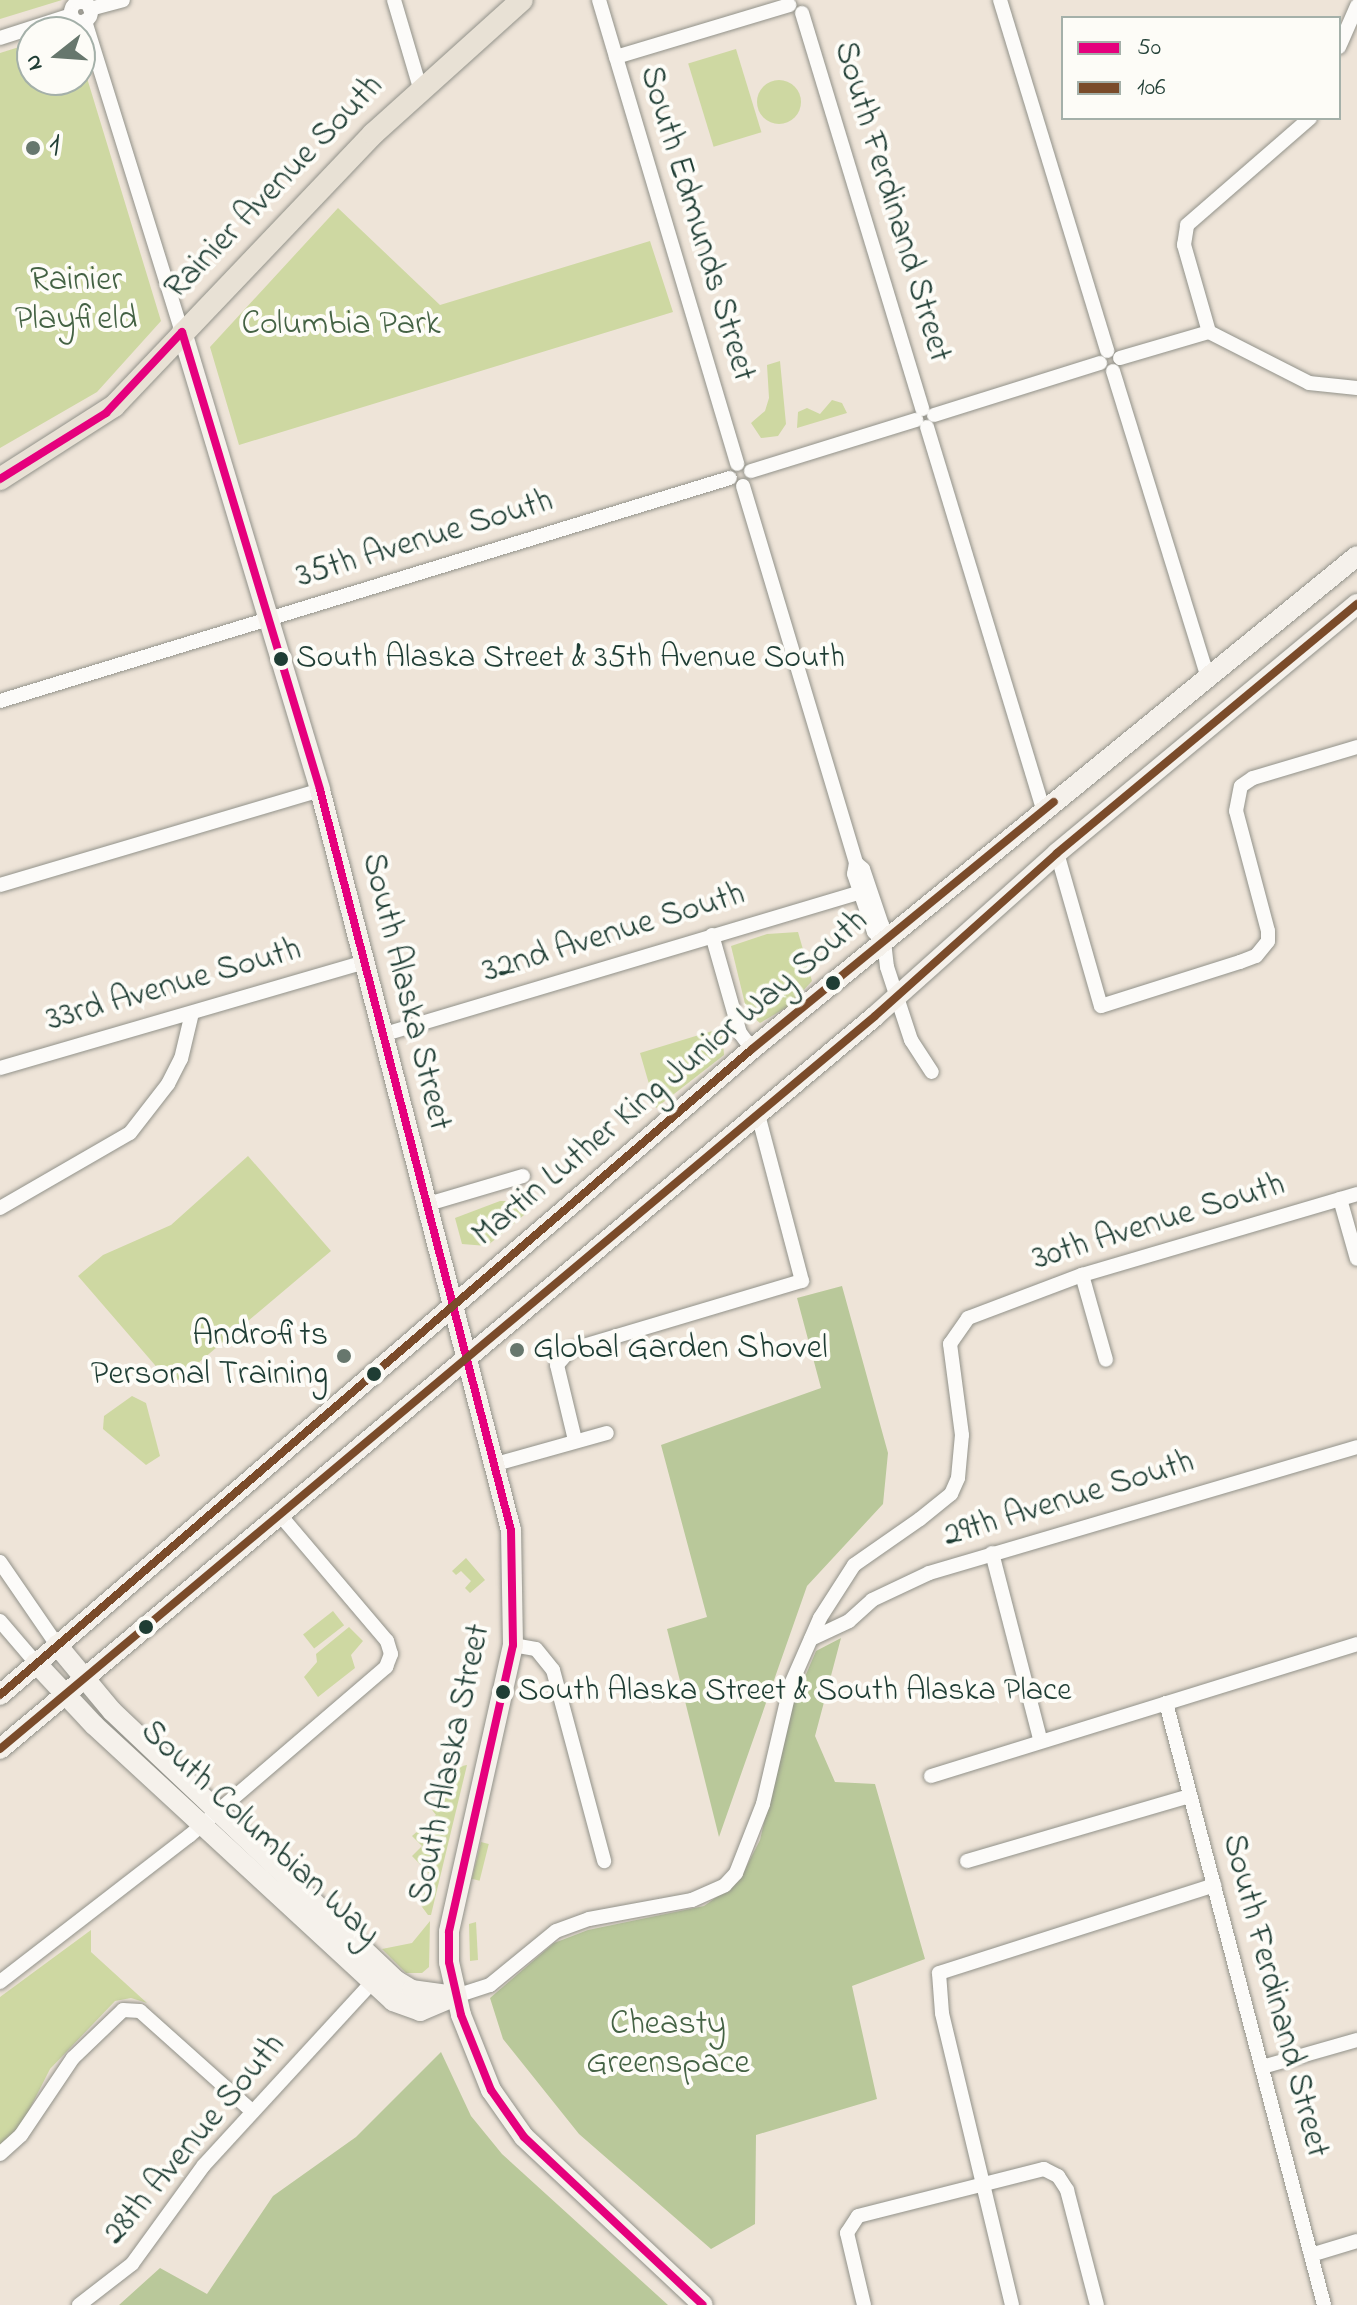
<!DOCTYPE html>
<html>
<head>
<meta charset="utf-8">
<style>
	body { margin:0 }
	#map { position:relative; width:1357px; height:2305px; overflow:hidden; background:#eee4d8; font-family:"Indie Flower",sans-serif }
	div>[style] { position:absolute }
	[style*='--x'] { left:calc(var(--x)*1px); top:calc(var(--y)*1px); width:calc(var(--w)*1px); rotate:calc(var(--a)*1deg) }
	.green>* { inset:0; background:#ced8a2; transform-origin:0 0 }
	.round { border-radius:50% }
	.forest>* { inset:0; background:#b9c89a }
	.roads { filter:drop-shadow(0 0 2px #92928a) drop-shadow(0 0 2px #92928a) }
	.street>* { height:14px; margin:-7px; padding:0 7px; transform-origin:7px; border-radius:7px; background:#fcfbf9 }
	.street>.ring { margin:-7px; padding:0; box-sizing:content-box; background:none; border:14px solid #fcfbf9; border-radius:50% }
	.secondary>* { height:20px; margin:-10px; padding:0 10px; transform-origin:10px; border-radius:10px; background:#f5f1eb }
	.primary>* { height:22px; margin:-11px; padding:0 11px; transform-origin:11px; border-radius:11px; background:#e8e1d5 }
	.bus-1>* { height:8px; margin:-4px; padding:0 4px; transform-origin:4px; border-radius:4px; background:#e5007d }
	.bus-2>* { height:8px; margin:-4px; padding:0 4px; transform-origin:4px; border-radius:4px; background:#7a4b2a }
	.dots>* { width:22px; height:22px; translate:-50% -50%; box-sizing:border-box; border:4px solid #fdfcf7; border-radius:50% }
	span { translate:-50% -50%; white-space:nowrap; text-align:center; line-height:1.15; -webkit-text-stroke:8px #fdfcf7; paint-order:stroke }
	.bus-label { font-size:32px; color:#1f3d34 }
	.left { translate:0 -50%; text-align:left }
	.poi-label { font-size:34px; color:#1f3d34 }
	.right { translate:-100% -50%; text-align:right }
	.street-label { font-size:34px; color:#1f3d34 }
	.park-label { font-size:34px; color:#446244 }
	.legend { position:absolute; left:1061px; top:16px; width:280px; height:104px; box-sizing:border-box; background:#fdfcf7; border:2px solid #a4b0a9; margin:0; padding:10px 14px; list-style:none; font-size:24px; color:#1f3d34 }
	.legend li { display:flex; align-items:center; gap:16px; height:40px }
	.legend b { width:40px; border:2px solid #a4b0a9 }
	.north { position:absolute; left:16px; top:16px; width:80px; height:80px; box-sizing:border-box; background:#fdfcf7; border:2px solid #a4b0a9; border-radius:50%; rotate:253deg; font-size:22px; font-weight:700; line-height:32px; text-align:center; color:#1f3d34 }
	.north::after { content:''; display:block; margin:auto; width:28px; height:36px; background:#67776d; clip-path:polygon(50% 0,100% 100%,50% 72%,0 100%) }
</style>
</head>
<body>
<div id="map">
	<div class="green">
		<i style="clip-path:polygon(0 0,62px 0,0 19px)"></i>
		<i style="clip-path:polygon(32px 43px,32px 80px,80px 80px,80px 55px,161px 321px,97px 392px,0 448px,0 53px)"></i>
		<i style="left:736px;top:49px;width:87px;height:50px;rotate:73deg"></i>
		<i class="round" style="left:757px;top:80px;width:44px;height:44px"></i>
		<i style="clip-path:polygon(338px 208px,440px 305px,650px 241px,673px 312px,239px 445px,210px 347px)"></i>
		<i style="clip-path:polygon(780px 361px,786px 424px,778px 436px,761px 438px,751px 423px,765px 411px,769px 398px,767px 365px)"></i>
		<i style="clip-path:polygon(832px 400px,842px 403px,847px 413px,797px 428px,798px 412px,807px 408px,820px 414px)"></i>
		<i style="clip-path:polygon(798px 932px,812px 981px,789px 1006px,760px 1023px,747px 1012px,731px 946px,767px 934px)"></i>
		<i style="clip-path:polygon(722px 1028px,724px 1055px,656px 1108px,640px 1053px)"></i>
		<i style="clip-path:polygon(248px 1156px,331px 1251px,178px 1380px,167px 1379px,78px 1276px,103px 1255px,171px 1225px)"></i>
		<i style="clip-path:polygon(500px 1201px,528px 1201px,530px 1210px,487px 1246px,462px 1244px,455px 1218px)"></i>
		<i style="clip-path:polygon(132px 1396px,146px 1403px,160px 1456px,146px 1465px,103px 1429px,104px 1416px)"></i>
		<i style="clip-path:polygon(466px 1558px,485px 1580px,470px 1593px,465px 1588px,471px 1581px,461px 1571px,456px 1575px,452px 1571px)"></i>
		<i style="left:333px;top:1611px;width:18px;height:38px;rotate:52deg"></i>
		<i style="clip-path:polygon(349px 1627px,363px 1641px,351px 1655px,355px 1668px,318px 1697px,304px 1677px,317px 1662px,316px 1654px)"></i>
		<i style="clip-path:polygon(467px 1765px,431px 1915px,428px 1915px,414px 1896px,431px 1884px,432px 1877px,412px 1856px,422px 1846px,412px 1836px,436px 1815px,429px 1806px,447px 1791px,440px 1781px,457px 1767px)"></i>
		<i style="left:481px;top:1842px;width:8px;height:38px;rotate:14deg"></i>
		<i style="clip-path:polygon(430px 1921px,429px 1967px,422px 1973px,406px 1973px,382px 1949px,412px 1943px)"></i>
		<i style="clip-path:polygon(476px 1922px,478px 1960px,470px 1961px,469px 1924px)"></i>
		<i style="clip-path:polygon(91px 1930px,91px 1952px,147px 2003px,131px 1998px,115px 2001px,50px 2069px,20px 2128px,0 2145px,0 1997px)"></i>
	</div>
	<div class="forest">
		<i style="clip-path:polygon(842px 1286px,888px 1453px,883px 1504px,807px 1586px,719px 1837px,667px 1629px,707px 1617px,661px 1445px,821px 1388px,797px 1298px)"></i>
		<i style="clip-path:polygon(841px 1638px,815px 1736px,835px 1782px,875px 1784px,925px 1959px,852px 1986px,877px 2099px,756px 2135px,755px 2224px,711px 2249px,579px 2134px,503px 2039px,490px 1998px,554px 1943px,588px 1930px,704px 1906px,739px 1881px,760px 1840px,789px 1714px,816px 1651px)"></i>
		<i style="clip-path:polygon(441px 2052px,471px 2116px,502px 2154px,668px 2305px,119px 2305px,160px 2268px,207px 2294px,273px 2196px,356px 2137px)"></i>
	</div>
	<div class="roads">
		<div class="street">
			<i style="--x:394;--y:0;--w:92;--a:73.5"></i>
			<i style="--x:599;--y:0;--w:484;--a:73.4"></i>
			<i style="--x:1000;--y:0;--w:367;--a:73"></i>
			<i class="ring" style="left:71px;top:2px;width:6px;height:6px"></i>
			<i style="--x:90;--y:9;--w:34;--a:-15"></i>
			<i style="--x:802;--y:13;--w:414;--a:73.1"></i>
			<i style="--x:85;--y:21;--w:326;--a:72.7"></i>
			<i style="--x:0;--y:38;--w:75;--a:-17.9"></i>
			<i style="--x:1339;--y:47;--w:45;--a:-66.3"></i>
			<i style="--x:616;--y:57;--w:181;--a:-16.7"></i>
			<i style="--x:1209;--y:332;--w:91;--a:-106"></i>
			<i style="--x:1184;--y:245;--w:20;--a:-81"></i>
			<i style="--x:1187;--y:225;--w:163;--a:-41"></i>
			<i style="--x:1120;--y:358;--w:93;--a:-16.3"></i>
			<i style="--x:1209;--y:332;--w:112;--a:27"></i>
			<i style="--x:1309;--y:383;--w:48;--a:5.9"></i>
			<i style="--x:1113;--y:371;--w:321;--a:72.8"></i>
			<i style="--x:934;--y:415;--w:174;--a:-17.4"></i>
			<i style="--x:927;--y:427;--w:401;--a:73.1"></i>
			<i style="--x:751;--y:471;--w:173;--a:-17.2"></i>
			<i style="--x:743;--y:486;--w:394;--a:73.3"></i>
			<i style="--x:856;--y:863;--w:11;--a:100"></i>
			<i style="--x:854;--y:874;--w:61;--a:71"></i>
			<i style="--x:874;--y:932;--w:14;--a:45"></i>
			<i style="--x:0;--y:701;--w:763;--a:-16.99"></i>
			<i style="--x:1057;--y:853;--w:159;--a:74"></i>
			<i style="--x:1101;--y:1006;--w:146;--a:-17.6"></i>
			<i style="--x:1240;--y:962;--w:17;--a:-21"></i>
			<i style="--x:1256;--y:956;--w:19;--a:-51"></i>
			<i style="--x:1268;--y:941;--w:10;--a:-90"></i>
			<i style="--x:1268;--y:931;--w:124;--a:-104.9"></i>
			<i style="--x:1236;--y:811;--w:25;--a:-79"></i>
			<i style="--x:1241;--y:786;--w:14;--a:-34"></i>
			<i style="--x:1253;--y:778;--w:109;--a:-16.6"></i>
			<i style="--x:856;--y:863;--w:9;--a:41"></i>
			<i style="--x:863;--y:869;--w:59;--a:71.3"></i>
			<i style="--x:882;--y:925;--w:42;--a:83.2"></i>
			<i style="--x:887;--y:967;--w:77;--a:71.8"></i>
			<i style="--x:911;--y:1040;--w:38;--a:57"></i>
			<i style="--x:0;--y:885;--w:334;--a:-16.5"></i>
			<i style="--x:712;--y:935;--w:102;--a:74.1"></i>
			<i style="--x:740;--y:1033;--w:20;--a:53"></i>
			<i style="--x:385;--y:1034;--w:496;--a:-16.6"></i>
			<i style="--x:0;--y:1068;--w:381;--a:-16.2"></i>
			<i style="--x:1340;--y:1199;--w:62;--a:74.2"></i>
			<i style="--x:428;--y:1204;--w:99;--a:-16.4"></i>
			<i style="--x:0;--y:1208;--w:150;--a:-30"></i>
			<i style="--x:130;--y:1133;--w:62;--a:-52.2"></i>
			<i style="--x:168;--y:1084;--w:28;--a:-63"></i>
			<i style="--x:181;--y:1059;--w:47;--a:-76.6"></i>
			<i style="--x:1082;--y:1275;--w:88;--a:74.2"></i>
			<i style="--x:575;--y:1440;--w:77;--a:-103.5"></i>
			<i style="--x:557;--y:1365;--w:20;--a:-49"></i>
			<i style="--x:570;--y:1350;--w:242;--a:-16.6"></i>
			<i style="--x:802;--y:1281;--w:173;--a:-104.8"></i>
			<i style="--x:496;--y:1464;--w:115;--a:-15.6"></i>
			<i style="--x:992;--y:1553;--w:191;--a:75.5"></i>
			<i style="--x:0;--y:1562;--w:101;--a:55.5"></i>
			<i style="--x:0;--y:1621;--w:55;--a:49.4"></i>
			<i style="--x:811;--y:1639;--w:42;--a:-25.3"></i>
			<i style="--x:849;--y:1621;--w:31;--a:-42"></i>
			<i style="--x:872;--y:1600;--w:63;--a:-25.3"></i>
			<i style="--x:929;--y:1573;--w:446;--a:-16.4"></i>
			<i style="--x:513;--y:1645;--w:23;--a:10"></i>
			<i style="--x:536;--y:1649;--w:27;--a:51"></i>
			<i style="--x:553;--y:1670;--w:198;--a:75"></i>
			<i style="--x:1166;--y:1703;--w:622;--a:75.29"></i>
			<i style="--x:931;--y:1776;--w:446;--a:-17.2"></i>
			<i style="--x:967;--y:1861;--w:232;--a:-16.3"></i>
			<i style="--x:0;--y:1982;--w:239;--a:-37.7"></i>
			<i style="--x:189;--y:1836;--w:260;--a:-40.6"></i>
			<i style="--x:386;--y:1667;--w:14;--a:-69"></i>
			<i style="--x:391;--y:1654;--w:14;--a:-107"></i>
			<i style="--x:387;--y:1641;--w:165;--a:-130.3"></i>
			<i style="--x:456;--y:1996;--w:36;--a:-18"></i>
			<i style="--x:490;--y:1985;--w:85;--a:-39.3"></i>
			<i style="--x:556;--y:1931;--w:35;--a:-20"></i>
			<i style="--x:589;--y:1919;--w:105;--a:-10.5"></i>
			<i style="--x:692;--y:1900;--w:36;--a:-24"></i>
			<i style="--x:725;--y:1885;--w:16;--a:-47"></i>
			<i style="--x:736;--y:1873;--w:74;--a:-68.6"></i>
			<i style="--x:763;--y:1804;--w:123;--a:-76.9"></i>
			<i style="--x:791;--y:1684;--w:72;--a:-66.3"></i>
			<i style="--x:820;--y:1618;--w:63;--a:-57.3"></i>
			<i style="--x:854;--y:1565;--w:80;--a:-34.9"></i>
			<i style="--x:920;--y:1519;--w:40;--a:-39"></i>
			<i style="--x:951;--y:1494;--w:17;--a:-66"></i>
			<i style="--x:958;--y:1478;--w:43;--a:-84.7"></i>
			<i style="--x:962;--y:1435;--w:92;--a:-97.5"></i>
			<i style="--x:950;--y:1344;--w:32;--a:-55"></i>
			<i style="--x:968;--y:1318;--w:122;--a:-20.7"></i>
			<i style="--x:1082;--y:1275;--w:287;--a:-16.4"></i>
			<i style="--x:1262;--y:2067;--w:99;--a:-15.9"></i>
			<i style="--x:0;--y:2154;--w:28;--a:-42"></i>
			<i style="--x:21;--y:2135;--w:93;--a:-56"></i>
			<i style="--x:73;--y:2058;--w:69;--a:-43.8"></i>
			<i style="--x:123;--y:2010;--w:17;--a:3"></i>
			<i style="--x:140;--y:2011;--w:150;--a:41.8"></i>
			<i style="--x:1311;--y:2255;--w:48;--a:-16.9"></i>
			<i style="--x:79;--y:2305;--w:67;--a:-37.7"></i>
			<i style="--x:132;--y:2264;--w:122;--a:-54"></i>
			<i style="--x:204;--y:2165;--w:257;--a:-47.4"></i>
			<i style="--x:864;--y:2305;--w:74;--a:-103.3"></i>
			<i style="--x:847;--y:2233;--w:20;--a:-57"></i>
			<i style="--x:858;--y:2216;--w:192;--a:-14.2"></i>
			<i style="--x:1044;--y:2169;--w:16;--a:27"></i>
			<i style="--x:1058;--y:2176;--w:17;--a:57"></i>
			<i style="--x:1067;--y:2190;--w:119;--a:75.4"></i>
			<i style="--x:1012;--y:2305;--w:300;--a:-103.5"></i>
			<i style="--x:942;--y:2013;--w:40;--a:-94.3"></i>
			<i style="--x:939;--y:1973;--w:289;--a:-17.7"></i>
		</div>
		<div class="secondary">
			<i style="--x:182;--y:332;--w:478;--a:73.2"></i>
			<i style="--x:320;--y:790;--w:764;--a:75.53"></i>
			<i style="--x:511;--y:1530;--w:115;--a:89"></i>
			<i style="--x:513;--y:1645;--w:294;--a:102.6"></i>
			<i style="--x:449;--y:1932;--w:30;--a:90"></i>
			<i style="--x:449;--y:1962;--w:54;--a:77.2"></i>
			<i style="--x:461;--y:2015;--w:81;--a:68.2"></i>
			<i style="--x:491;--y:2090;--w:57;--a:54.9"></i>
			<i style="--x:524;--y:2137;--w:245;--a:43.2"></i>
			<i style="--x:57;--y:1645;--w:86;--a:50.2"></i>
			<i style="--x:112;--y:1711;--w:393;--a:43.5"></i>
			<i style="--x:397;--y:1981;--w:17;--a:31"></i>
			<i style="--x:412;--y:1990;--w:44;--a:7.8"></i>
			<i style="--x:36;--y:1663;--w:85;--a:46.9"></i>
			<i style="--x:94;--y:1725;--w:407;--a:42.7"></i>
			<i style="--x:393;--y:2001;--w:29;--a:20"></i>
			<i style="--x:420;--y:2011;--w:39;--a:-23"></i>
			<i style="--x:0;--y:1695;--w:991;--a:-40.66"></i>
			<i style="--x:752;--y:1049;--w:780;--a:-39.18"></i>
			<i style="--x:0;--y:1749;--w:1141;--a:-39.95"></i>
			<i style="--x:875;--y:1016;--w:244;--a:-41.8"></i>
			<i style="--x:1057;--y:853;--w:390;--a:-39.7"></i>
		</div>
		<div class="primary">
			<i style="--x:0;--y:479;--w:135;--a:-32.6"></i>
			<i style="--x:114;--y:406;--w:376;--a:-46.4"></i>
			<i style="--x:373;--y:134;--w:200;--a:-42"></i>
		</div>
	</div>
	<div class="bus-1">
		<i style="--x:182;--y:332;--w:478;--a:73.2"></i>
		<i style="--x:320;--y:790;--w:764;--a:75.53"></i>
		<i style="--x:511;--y:1530;--w:115;--a:89"></i>
		<i style="--x:513;--y:1645;--w:294;--a:102.6"></i>
		<i style="--x:449;--y:1932;--w:30;--a:90"></i>
		<i style="--x:449;--y:1962;--w:54;--a:77.2"></i>
		<i style="--x:461;--y:2015;--w:81;--a:68.2"></i>
		<i style="--x:491;--y:2090;--w:57;--a:54.9"></i>
		<i style="--x:524;--y:2137;--w:245;--a:43.2"></i>
		<i style="--x:0;--y:479;--w:125;--a:-31.9"></i>
		<i style="--x:106;--y:413;--w:111;--a:-46.8"></i>
	</div>
	<div class="bus-2">
		<i style="--x:0;--y:1695;--w:991;--a:-40.66"></i>
		<i style="--x:752;--y:1049;--w:390;--a:-39.3"></i>
		<i style="--x:0;--y:1749;--w:1141;--a:-39.95"></i>
		<i style="--x:875;--y:1016;--w:244;--a:-41.8"></i>
		<i style="--x:1057;--y:853;--w:390;--a:-39.7"></i>
	</div>
	<div class="dots">
		<i style="left:33px;top:148px;background:#67776d"></i>
		<i style="left:281px;top:659px;background:#1f3d34"></i>
		<i style="left:833px;top:983px;background:#1f3d34"></i>
		<i style="left:517px;top:1350px;background:#67776d"></i>
		<i style="left:344px;top:1356px;background:#67776d"></i>
		<i style="left:374px;top:1374px;background:#1f3d34"></i>
		<i style="left:146px;top:1627px;background:#1f3d34"></i>
		<i style="left:503px;top:1692px;background:#1f3d34"></i>
	</div>
	<div class="bus-label">
		<span class="left" style="left:296px;top:659px">South Alaska Street &amp; 35th Avenue South</span>
		<span class="left" style="left:518px;top:1692px">South Alaska Street &amp; South Alaska Place</span>
	</div>
	<div class="poi-label">
		<span class="left" style="left:49px;top:148px">1</span>
		<span class="right" style="left:328px;top:1356px">Androfits<br>Personal Training</span>
		<span class="left" style="left:533px;top:1350px">Global Garden Shovel</span>
	</div>
	<div class="street-label">
		<span style="left:275px;top:188px;rotate:-46deg">Rainier Avenue South</span>
		<span style="left:891px;top:202px;rotate:73deg">South Ferdinand Street</span>
		<span style="left:696px;top:224px;rotate:73deg">South Edmunds Street</span>
		<span style="left:425px;top:540px;rotate:-17deg">35th Avenue South</span>
		<span style="left:614px;top:934px;rotate:-17deg">32nd Avenue South</span>
		<span style="left:174px;top:986px;rotate:-16deg">33rd Avenue South</span>
		<span style="left:405px;top:992px;rotate:76deg">South Alaska Street</span>
		<span style="left:671px;top:1079px;rotate:-40deg">Martin Luther King Junior Way South</span>
		<span style="left:1159px;top:1223px;rotate:-17deg">30th Avenue South</span>
		<span style="left:1069px;top:1500px;rotate:-17deg">29th Avenue South</span>
		<span style="left:451px;top:1764px;rotate:-78deg">South Alaska Street</span>
		<span style="left:259px;top:1834px;rotate:43deg">South Columbian Way</span>
		<span style="left:1274px;top:1996px;rotate:75deg">South Ferdinand Street</span>
		<span style="left:195px;top:2140px;rotate:-50deg">28th Avenue South</span>
	</div>
	<div class="park-label">
		<span style="left:76px;top:301px">Rainier<br>Playfield</span>
		<span style="left:341px;top:326px">Columbia Park</span>
		<span style="left:668px;top:2045px">Cheasty<br>Greenspace</span>
	</div>
	<ul class="legend">
	<li><b style="height:10px;background:#e5007d"></b>50</li>
	<li><b style="height:10px;background:#7a4b2a"></b>106</li>
	</ul>
	<div class="north">N</div>
</div>
</body>
</html>
